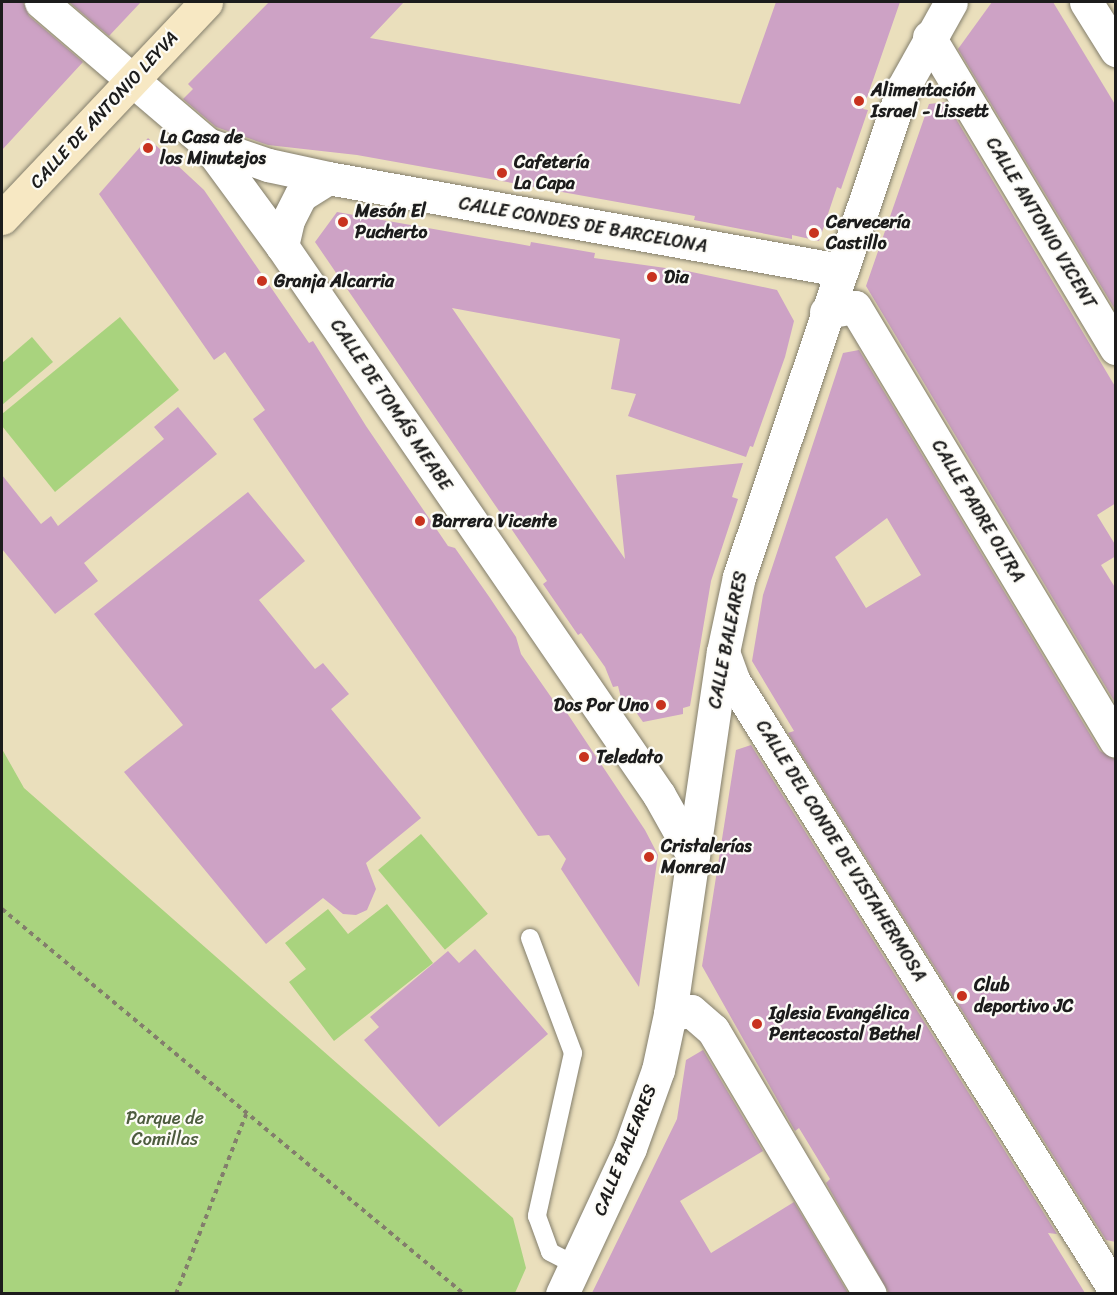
<!DOCTYPE html>
<html>
<head>
<meta charset="utf-8">
<style>
	body { margin:0 }
	#map { position:relative; width:1117px; height:1295px; overflow:hidden; background:#eadfbc; font-family:Sriracha,sans-serif }
	div>[style] { position:absolute }
	[style*='--x'] { left:calc(var(--x)*1px); top:calc(var(--y)*1px); width:calc(var(--w)*1px); rotate:calc(var(--a)*1deg) }
	.green>* { inset:0; background:#a9d37e; transform-origin:0 0 }
	.building>* { inset:0; background:#cda2c5 }
	.path>* { height:4px; margin-top:-2px; transform-origin:0; background:repeating-linear-gradient(90deg,#837e6c 0 4.5px,transparent 0 9px) }
	.roads { filter:drop-shadow(0 0 2px #837e6c) drop-shadow(0 0 2px #837e6c) }
	.lane>* { height:18px; margin:-9px; padding:0 9px; transform-origin:9px; border-radius:9px; background:#fff }
	.street>* { height:33px; margin:-16.5px; padding:0 16.5px; transform-origin:16.5px; border-radius:16.5px; background:#fff }
	.secondary>* { height:33px; margin:-16.5px; padding:0 16.5px; transform-origin:16.5px; border-radius:16.5px; background:#f7e8c3 }
	.dots>* { width:16px; height:16px; translate:-50% -50%; box-sizing:border-box; border:3px solid #fdfcf7; border-radius:50% }
	span { translate:-50% -50%; white-space:nowrap; text-align:center; line-height:1.15; -webkit-text-stroke:4.5px #fdfcf7; paint-order:stroke }
	.poi-label { font-size:18px; color:#1c1c1c; font-weight:700 }
	.left { translate:0 -50%; text-align:left }
	.right { translate:-100% -50%; text-align:right }
	.street-label { font-size:18px; color:#1c1c1c }
	.park-label { font-size:18px; color:#4d5c3e }
	.frame { position:absolute; inset:0; border:3px solid #1c1c1c; pointer-events:none }
</style>
</head>
<body>
<div id="map">
	<div class="green">
		<i style="clip-path:polygon(120px 317px,179px 390px,55px 492px,2px 426px,2px 414px)"></i>
		<i style="clip-path:polygon(32px 337px,53px 362px,2px 405px,2px 363px)"></i>
		<i style="clip-path:polygon(2px 749px,24px 788px,513px 1218px,526px 1268px,515px 1293px,2px 1293px)"></i>
		<i style="left:421px;top:834px;width:104px;height:56px;rotate:50deg"></i>
		<i style="clip-path:polygon(387px 904px,433px 963px,334px 1041px,289px 982px,306px 969px,285px 943px,328px 909px,348px 934px)"></i>
	</div>
	<div class="building">
		<i style="clip-path:polygon(2px 2px,23px 2px,29px 16px,83px 62px,2px 150px)"></i>
		<i style="clip-path:polygon(69px 2px,141px 2px,109px 36px)"></i>
		<i style="clip-path:polygon(269px 2px,404px 2px,370px 38px,740px 104px,776px 2px,900px 2px,863px 109px,868px 110px,841px 189px,837px 187px,819px 241px,792px 235px,792px 239px,694px 220px,695px 216px,357px 155px,268px 145px,216px 127px,183px 99px,193px 89px,188px 84px)"></i>
		<i style="clip-path:polygon(992px 2px,1053px 2px,1116px 106px,1116px 311px,958px 49px)"></i>
		<i style="clip-path:polygon(946px 102px,1116px 388px,1116px 503px,1097px 515px,1116px 546px,1116px 556px,1101px 565px,1116px 589px,1116px 704px,866px 286px,929px 104px)"></i>
		<i style="clip-path:polygon(148px 138px,204px 190px,309px 343px,313px 341px,366px 426px,448px 546px,455px 548px,490px 598px,516px 637px,521px 654px,558px 707px,565px 710px,645px 830px,658px 855px,639px 987px,561px 869px,566px 859px,549px 835px,538px 836px,253px 419px,265px 410px,225px 352px,214px 360px,99px 194px)"></i>
		<i style="clip-path:polygon(337px 212px,530px 246px,531px 242px,595px 253px,594px 258px,687px 271px,777px 290px,794px 321px,785px 357px,753px 447px,750px 446px,746px 457px,628px 416px,636px 394px,611px 389px,620px 339px,452px 308px,625px 559px,616px 475px,743px 463px,732px 497px,738px 499px,711px 581px,690px 706px,683px 708px,683px 714px,643px 722px,626px 698px,621px 698px,618px 686px,613px 687px,605px 667px,581px 633px,578px 635px,543px 584px,547px 581px,315px 242px)"></i>
		<i style="clip-path:polygon(evenodd,859px 350px,1100px 751px,1116px 760px,1116px 1242px,1106px 1240px,788px 733px,794px 731px,752px 661px,763px 595px,843px 353px,859px 350px,887px 518px,921px 575px,866px 608px,835px 557px,887px 518px)"></i>
		<i style="clip-path:polygon(178px 407px,217px 454px,84px 563px,98px 581px,55px 614px,2px 549px,2px 475px,41px 524px,51px 516px,58px 526px,164px 439px,154px 427px)"></i>
		<i style="clip-path:polygon(248px 492px,305px 561px,259px 600px,315px 669px,323px 663px,349px 694px,331px 709px,421px 818px,366px 863px,376px 889px,367px 910px,356px 915px,343px 914px,323px 898px,266px 944px,124px 772px,183px 725px,94px 614px)"></i>
		<i style="clip-path:polygon(751px 745px,1057px 1234px,1048px 1233px,1085px 1293px,889px 1293px,826px 1183px,830px 1179px,799px 1128px,795px 1131px,702px 966px,736px 750px)"></i>
		<i style="clip-path:polygon(475px 949px,548px 1034px,439px 1127px,364px 1040px,379px 1027px,370px 1017px,448px 951px,459px 963px)"></i>
		<i style="clip-path:polygon(703px 1050px,763px 1151px,680px 1201px,711px 1253px,794px 1202px,848px 1293px,592px 1293px,677px 1119px,686px 1060px)"></i>
	</div>
	<div class="path">
		<i style="--x:2;--y:909;--w:601;--a:39.81"></i>
		<i style="--x:176;--y:1294;--w:193;--a:-68.7"></i>
	</div>
	<div class="roads">
		<div class="lane">
			<i style="--x:530;--y:938;--w:123;--a:69.5"></i>
			<i style="--x:573;--y:1053;--w:167;--a:102.5"></i>
			<i style="--x:537;--y:1216;--w:38;--a:70"></i>
			<i style="--x:550;--y:1252;--w:28;--a:27"></i>
		</div>
		<div class="street">
			<i style="--x:41;--y:2;--w:218;--a:40.5"></i>
			<i style="--x:207;--y:144;--w:127;--a:53.7"></i>
			<i style="--x:282;--y:246;--w:666;--a:55.52"></i>
			<i style="--x:659;--y:795;--w:65;--a:60.7"></i>
			<i style="--x:1086;--y:2;--w:57;--a:58"></i>
			<i style="--x:929;--y:37;--w:363;--a:59"></i>
			<i style="--x:207;--y:144;--w:65;--a:19"></i>
			<i style="--x:268;--y:165;--w:61;--a:12.2"></i>
			<i style="--x:282;--y:246;--w:27;--a:-77"></i>
			<i style="--x:288;--y:220;--w:28;--a:-63"></i>
			<i style="--x:301;--y:195;--w:32;--a:-32"></i>
			<i style="--x:328;--y:178;--w:520;--a:10.19"></i>
			<i style="--x:826;--y:312;--w:29;--a:-10"></i>
			<i style="--x:855;--y:307;--w:506;--a:58.98"></i>
			<i style="--x:723;--y:652;--w:30;--a:70"></i>
			<i style="--x:733;--y:680;--w:722;--a:57.96"></i>
			<i style="--x:670;--y:1014;--w:21;--a:-8"></i>
			<i style="--x:691;--y:1011;--w:29;--a:41"></i>
			<i style="--x:713;--y:1030;--w:307;--a:59.3"></i>
			<i style="--x:562;--y:1294;--w:161;--a:-65"></i>
			<i style="--x:630;--y:1148;--w:83;--a:-70.3"></i>
			<i style="--x:658;--y:1070;--w:57;--a:-77.9"></i>
			<i style="--x:670;--y:1014;--w:366;--a:-81.7"></i>
			<i style="--x:723;--y:652;--w:77;--a:-78"></i>
			<i style="--x:739;--y:577;--w:516;--a:-71.46"></i>
			<i style="--x:903;--y:88;--w:98;--a:-60.8"></i>
		</div>
		<div class="secondary">
			<i style="--x:2;--y:218;--w:297;--a:-46.6"></i>
		</div>
	</div>
	<div class="dots">
		<i style="left:859px;top:101px;background:#c8321e"></i>
		<i style="left:148px;top:148px;background:#c8321e"></i>
		<i style="left:502px;top:173px;background:#c8321e"></i>
		<i style="left:343px;top:222px;background:#c8321e"></i>
		<i style="left:814px;top:233px;background:#c8321e"></i>
		<i style="left:652px;top:277px;background:#c8321e"></i>
		<i style="left:262px;top:281px;background:#c8321e"></i>
		<i style="left:420px;top:521px;background:#c8321e"></i>
		<i style="left:661px;top:705px;background:#c8321e"></i>
		<i style="left:584px;top:757px;background:#c8321e"></i>
		<i style="left:649px;top:857px;background:#c8321e"></i>
		<i style="left:962px;top:996px;background:#c8321e"></i>
		<i style="left:757px;top:1024px;background:#c8321e"></i>
	</div>
	<div class="poi-label">
		<span class="left" style="left:871px;top:101px">Alimentación<br>Israel - Lissett</span>
		<span class="left" style="left:160px;top:148px">La Casa de<br>los Minutejos</span>
		<span class="left" style="left:514px;top:173px">Cafetería<br>La Capa</span>
		<span class="left" style="left:355px;top:222px">Mesón El<br>Pucherto</span>
		<span class="left" style="left:826px;top:233px">Cervecería<br>Castillo</span>
		<span class="left" style="left:664px;top:277px">Dia</span>
		<span class="left" style="left:274px;top:281px">Granja Alcarria</span>
		<span class="left" style="left:432px;top:521px">Barrera Vicente</span>
		<span class="right" style="left:649px;top:705px">Dos Por Uno</span>
		<span class="left" style="left:596px;top:757px">Teledato</span>
		<span class="left" style="left:661px;top:857px">Cristalerías<br>Monreal</span>
		<span class="left" style="left:974px;top:996px">Club<br>deportivo JC</span>
		<span class="left" style="left:769px;top:1024px">Iglesia Evangélica<br>Pentecostal Bethel</span>
	</div>
	<div class="street-label">
		<span style="left:104px;top:110px;rotate:-47deg">CALLE DE ANTONIO LEYVA</span>
		<span style="left:1041px;top:223px;rotate:59deg">CALLE ANTONIO VICENT</span>
		<span style="left:583px;top:225px;rotate:10deg">CALLE CONDES DE BARCELONA</span>
		<span style="left:391px;top:405px;rotate:56deg">CALLE DE TOMÁS MEABE</span>
		<span style="left:978px;top:511px;rotate:59deg">CALLE PADRE OLTRA</span>
		<span style="left:728px;top:640px;rotate:-79deg">CALLE BALEARES</span>
		<span style="left:841px;top:851px;rotate:58deg">CALLE DEL CONDE DE VISTAHERMOSA</span>
		<span style="left:625px;top:1150px;rotate:-68deg">CALLE BALEARES</span>
	</div>
	<div class="park-label">
		<span style="left:165px;top:1129px">Parque de<br>Comillas</span>
	</div>
	<div class="frame"></div>
</div>
</body>
</html>
